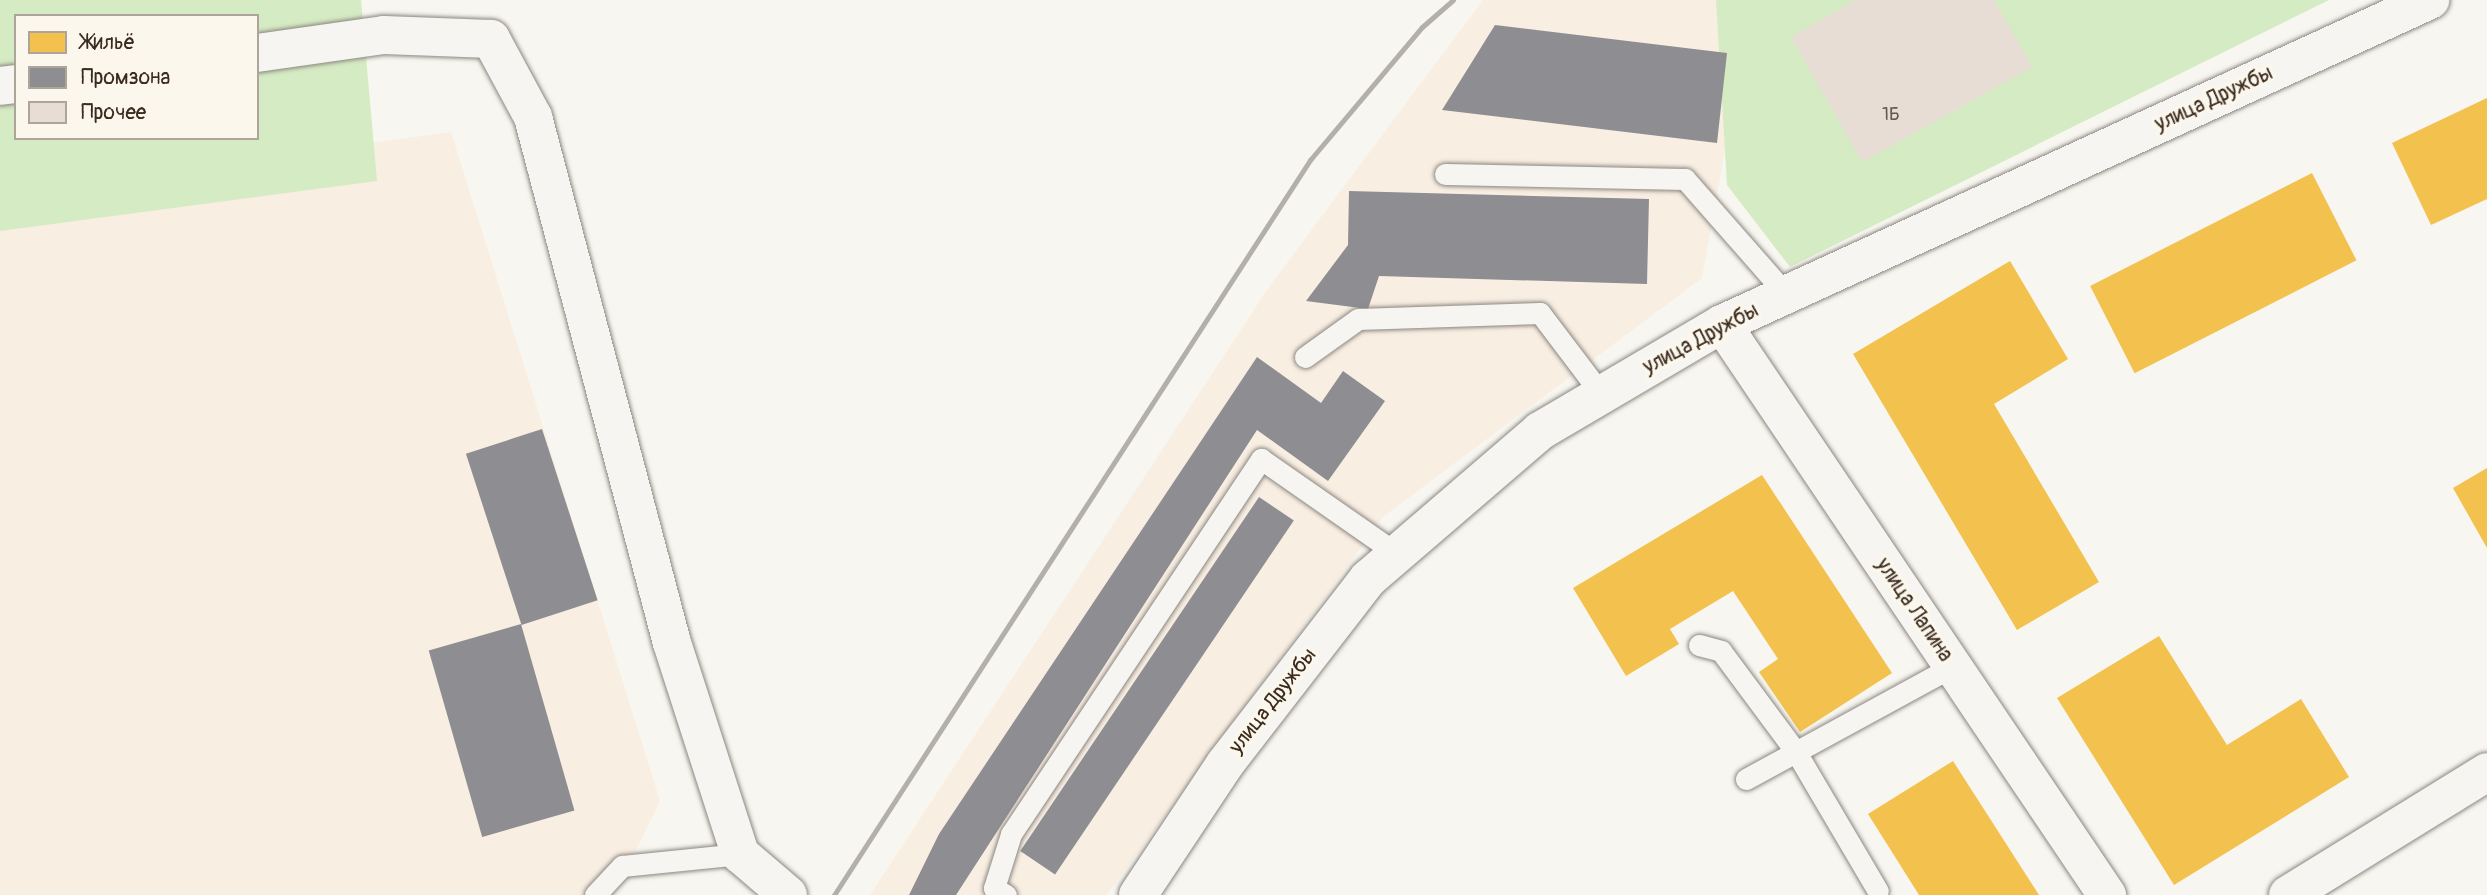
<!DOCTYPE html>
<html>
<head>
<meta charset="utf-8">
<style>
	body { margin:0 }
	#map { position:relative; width:2487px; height:895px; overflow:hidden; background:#f8f6f0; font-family:Pangolin,sans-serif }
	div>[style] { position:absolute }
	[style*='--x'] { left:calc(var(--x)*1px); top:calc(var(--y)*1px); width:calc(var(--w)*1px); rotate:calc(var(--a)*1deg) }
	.built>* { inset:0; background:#f9eee2 }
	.green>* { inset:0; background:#d5ebc3 }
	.homes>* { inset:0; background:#f2c14e; transform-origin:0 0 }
	.industry>* { inset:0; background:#8d8d92; transform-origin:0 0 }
	.building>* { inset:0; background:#e8ddd4 }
	.roads { filter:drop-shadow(0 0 2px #8b8781) drop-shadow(0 0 2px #8b8781) }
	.service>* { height:21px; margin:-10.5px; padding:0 10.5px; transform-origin:10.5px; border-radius:10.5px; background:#f6f5f1 }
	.minor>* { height:38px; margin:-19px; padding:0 19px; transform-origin:19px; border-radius:19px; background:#f6f5f1 }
	.rail>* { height:5px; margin:-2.5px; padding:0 2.5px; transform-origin:2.5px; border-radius:2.5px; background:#b3b0ac }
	span { translate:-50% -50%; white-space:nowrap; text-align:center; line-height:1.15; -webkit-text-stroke:7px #fbf7ec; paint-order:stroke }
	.number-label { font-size:18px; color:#66574c }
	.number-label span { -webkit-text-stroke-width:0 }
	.street-label { font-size:21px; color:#3b2a1e }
	.legend { position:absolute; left:14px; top:14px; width:245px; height:126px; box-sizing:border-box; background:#fbf7ec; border:2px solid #aea59a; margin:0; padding:9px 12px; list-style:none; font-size:21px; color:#3b2a1e }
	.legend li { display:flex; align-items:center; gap:14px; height:35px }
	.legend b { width:35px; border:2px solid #aea59a }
</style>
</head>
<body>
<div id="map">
	<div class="built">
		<i style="clip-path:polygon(1483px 0,1752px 0,1702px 278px,1383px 517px,1107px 895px,870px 895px,1269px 287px)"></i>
		<i style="clip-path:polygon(451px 132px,660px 801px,614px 895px,0 895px,0 194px)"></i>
	</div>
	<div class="green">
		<i style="clip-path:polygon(evenodd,0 0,361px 0,377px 181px,0 231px,0 0,16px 16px,257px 16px,257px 138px,16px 138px,16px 16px)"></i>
		<i style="clip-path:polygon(1716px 0,2329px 0,1790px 267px,1727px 185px)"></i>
	</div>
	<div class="homes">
		<i style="clip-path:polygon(2487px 98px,2487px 199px,2431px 225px,2392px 143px)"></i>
		<i style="left:2312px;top:173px;width:98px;height:249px;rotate:63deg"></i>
		<i style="clip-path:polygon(2010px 261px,2068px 359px,1994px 404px,2099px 582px,2017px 630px,1853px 354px)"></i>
		<i style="clip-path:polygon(2487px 468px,2487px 548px,2453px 488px)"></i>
		<i style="clip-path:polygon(1762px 475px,1892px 673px,1800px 732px,1759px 672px,1778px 659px,1733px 591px,1670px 629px,1679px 644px,1626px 676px,1573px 588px)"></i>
		<i style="clip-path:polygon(2159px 636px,2227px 745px,2301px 699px,2349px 777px,2174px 885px,2057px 698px)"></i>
		<i style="clip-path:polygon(1953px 761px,2039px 895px,1919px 895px,1868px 814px)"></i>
	</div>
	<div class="industry">
		<i style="clip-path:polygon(1495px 25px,1727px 53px,1717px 143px,1442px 110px)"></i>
		<i style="clip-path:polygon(1349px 191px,1649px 199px,1647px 284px,1379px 276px,1368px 309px,1306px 301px,1348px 245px)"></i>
		<i style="clip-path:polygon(1257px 357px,1321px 403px,1343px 371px,1385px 401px,1328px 481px,1257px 430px,956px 895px,909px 895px,939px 834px)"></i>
		<i style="left:542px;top:429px;width:180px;height:80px;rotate:72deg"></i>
		<i style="left:1259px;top:497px;width:42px;height:427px;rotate:34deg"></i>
		<i style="left:521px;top:624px;width:194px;height:96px;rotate:74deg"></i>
	</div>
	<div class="building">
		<i style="clip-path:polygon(1856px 0,1994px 0,2032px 67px,1862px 162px,1791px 37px)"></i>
	</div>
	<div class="roads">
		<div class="service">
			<i style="--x:1445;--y:174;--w:240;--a:1.2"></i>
			<i style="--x:1685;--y:179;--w:154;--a:48.7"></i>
			<i style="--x:1305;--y:357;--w:65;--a:-35.6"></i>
			<i style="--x:1358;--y:319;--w:182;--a:-1.9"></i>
			<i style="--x:1540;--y:313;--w:103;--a:52.9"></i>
			<i style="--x:1699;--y:645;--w:23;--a:15"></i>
			<i style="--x:1721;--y:651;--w:126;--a:53.4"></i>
			<i style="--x:1796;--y:752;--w:161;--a:59.5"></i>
			<i style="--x:1746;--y:779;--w:236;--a:-28.6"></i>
			<i style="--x:595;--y:895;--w:40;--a:-47"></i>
			<i style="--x:622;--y:866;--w:119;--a:-5.8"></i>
			<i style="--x:1006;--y:895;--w:14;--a:-150"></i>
			<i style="--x:994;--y:888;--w:57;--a:-72.5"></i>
			<i style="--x:1011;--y:834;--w:451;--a:-56.3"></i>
			<i style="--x:1261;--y:459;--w:166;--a:34.9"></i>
		</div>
		<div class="minor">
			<i style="--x:257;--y:53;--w:128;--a:-8.1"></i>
			<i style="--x:384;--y:35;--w:107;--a:2.1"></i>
			<i style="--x:491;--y:39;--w:89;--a:61.7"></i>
			<i style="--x:533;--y:117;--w:544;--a:75.2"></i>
			<i style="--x:672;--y:643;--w:222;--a:72.1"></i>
			<i style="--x:740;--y:854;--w:63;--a:40.5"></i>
			<i style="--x:0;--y:86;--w:16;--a:-7"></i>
			<i style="--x:1722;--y:324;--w:689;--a:56.01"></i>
			<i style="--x:1138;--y:895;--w:157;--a:-56.4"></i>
			<i style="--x:1225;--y:764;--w:234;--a:-52.3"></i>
			<i style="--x:1368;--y:579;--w:227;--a:-40.7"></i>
			<i style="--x:1540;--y:431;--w:211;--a:-30.5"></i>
			<i style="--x:1722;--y:324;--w:779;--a:-24.59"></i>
			<i style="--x:2288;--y:895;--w:234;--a:-31.7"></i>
		</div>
	</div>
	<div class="rail">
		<i style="--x:834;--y:895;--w:876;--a:-57.07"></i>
		<i style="--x:1310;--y:160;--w:174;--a:-49.9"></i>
		<i style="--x:1422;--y:27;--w:41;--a:-41.1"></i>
	</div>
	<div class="number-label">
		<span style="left:1891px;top:115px">1Б</span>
	</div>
	<div class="street-label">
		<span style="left:2214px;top:99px;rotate:-25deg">улица Дружбы</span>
		<span style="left:1701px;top:339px;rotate:-28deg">улица Дружбы</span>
		<span style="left:1914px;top:610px;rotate:56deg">улица Лапина</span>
		<span style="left:1273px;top:701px;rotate:-52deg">улица Дружбы</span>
	</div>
	<ul class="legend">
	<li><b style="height:19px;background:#f2c14e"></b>Жильё</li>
	<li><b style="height:19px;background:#8d8d92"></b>Промзона</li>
	<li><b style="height:19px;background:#e8ddd4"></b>Прочее</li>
	</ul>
</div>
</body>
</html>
